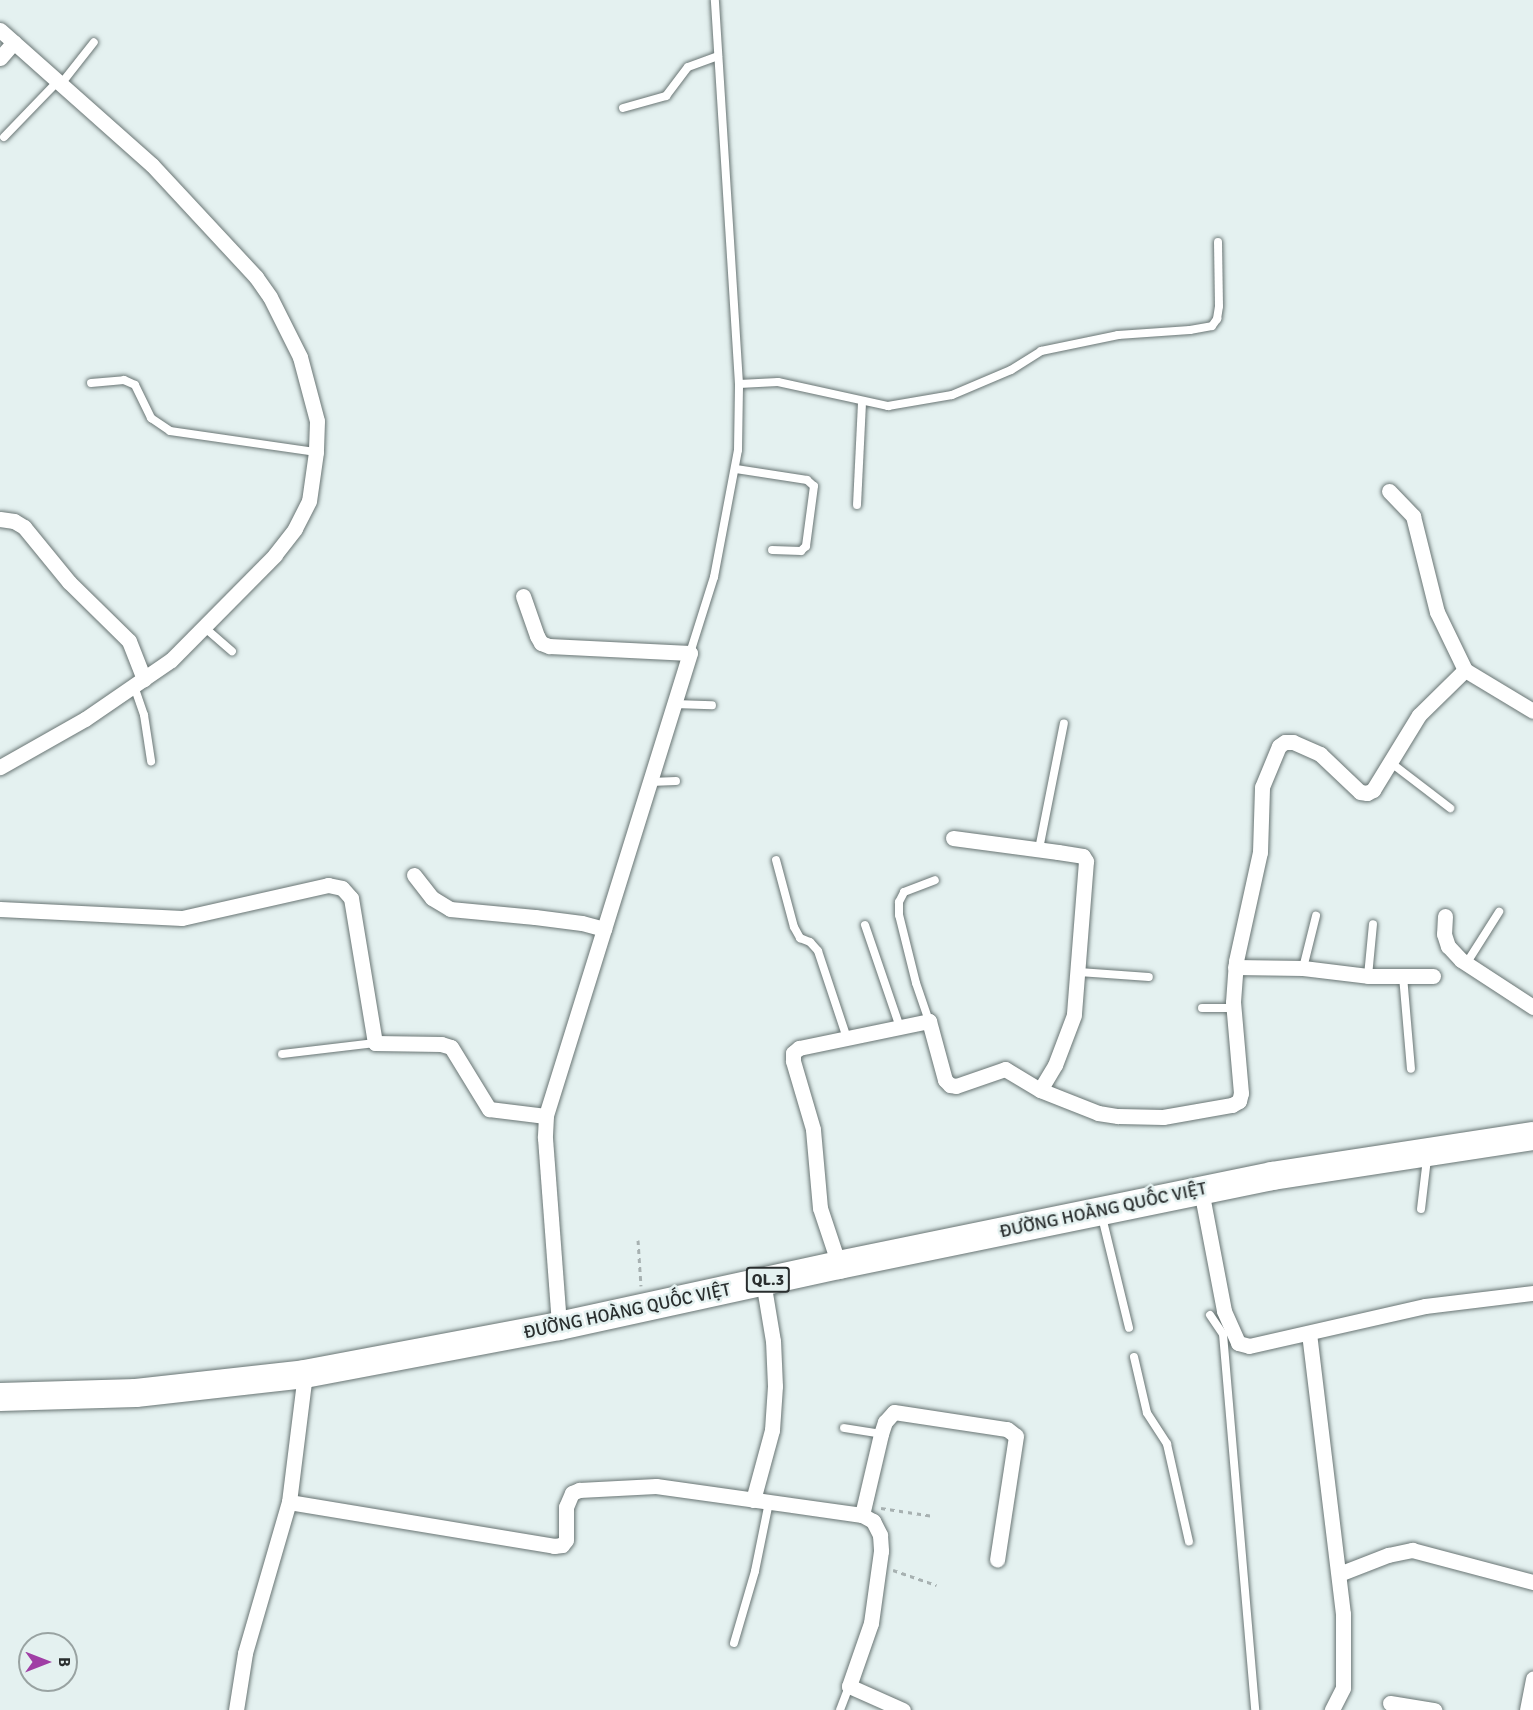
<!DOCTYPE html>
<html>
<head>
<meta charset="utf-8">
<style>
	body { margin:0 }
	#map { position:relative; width:1533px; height:1710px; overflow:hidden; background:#e4f1f0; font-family:Signika,sans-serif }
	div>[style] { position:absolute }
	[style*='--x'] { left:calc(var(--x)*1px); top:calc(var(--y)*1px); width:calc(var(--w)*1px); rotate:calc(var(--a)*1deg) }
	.path>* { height:3px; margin-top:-1.5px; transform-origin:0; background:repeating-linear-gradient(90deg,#a7b1b1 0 4.5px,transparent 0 9px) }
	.roads { filter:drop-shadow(0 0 2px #697574) drop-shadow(0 0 2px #697574) }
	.lane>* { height:8px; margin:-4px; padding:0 4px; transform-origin:4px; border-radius:4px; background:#fff }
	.street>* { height:15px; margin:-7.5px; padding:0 7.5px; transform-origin:7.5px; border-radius:7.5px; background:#fff }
	.highway>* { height:28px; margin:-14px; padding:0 14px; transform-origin:14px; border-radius:14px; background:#fff }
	span { translate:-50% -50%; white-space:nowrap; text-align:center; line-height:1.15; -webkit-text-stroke:5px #e4f1f0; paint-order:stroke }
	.shield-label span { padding:2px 4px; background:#e4f1f0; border:2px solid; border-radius:4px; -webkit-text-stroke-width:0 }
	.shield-label { font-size:16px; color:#292e2e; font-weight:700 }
	.street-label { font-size:18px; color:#292e2e }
	.north { position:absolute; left:18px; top:1632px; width:60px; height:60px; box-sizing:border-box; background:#e4f1f0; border:2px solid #99a3a2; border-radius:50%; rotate:90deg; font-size:16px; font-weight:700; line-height:24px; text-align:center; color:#292e2e }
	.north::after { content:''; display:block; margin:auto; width:21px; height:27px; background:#a03ea5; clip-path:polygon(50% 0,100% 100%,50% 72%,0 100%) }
</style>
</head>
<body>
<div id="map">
	<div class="path">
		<i style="--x:638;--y:1240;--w:46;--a:86.3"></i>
		<i style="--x:881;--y:1508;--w:53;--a:8.7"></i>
		<i style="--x:893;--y:1570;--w:46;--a:19.2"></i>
	</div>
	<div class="roads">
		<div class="lane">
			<i style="--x:61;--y:84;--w:53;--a:-51.8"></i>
			<i style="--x:623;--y:108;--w:45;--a:-15.6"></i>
			<i style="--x:666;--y:96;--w:36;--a:-53"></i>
			<i style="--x:688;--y:67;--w:32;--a:-20"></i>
			<i style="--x:4;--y:137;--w:78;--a:-46"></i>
			<i style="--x:91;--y:383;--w:33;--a:-5"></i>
			<i style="--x:124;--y:380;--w:12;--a:24"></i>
			<i style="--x:135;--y:385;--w:37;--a:64"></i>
			<i style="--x:151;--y:418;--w:23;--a:34"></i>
			<i style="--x:170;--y:431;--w:148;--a:8.2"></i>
			<i style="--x:739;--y:384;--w:39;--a:-3"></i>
			<i style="--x:778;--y:382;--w:113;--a:12.3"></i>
			<i style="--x:888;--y:406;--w:65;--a:-9.8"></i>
			<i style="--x:952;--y:395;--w:64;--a:-23"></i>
			<i style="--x:1011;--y:370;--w:36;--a:-32"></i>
			<i style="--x:1041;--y:351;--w:79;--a:-11.7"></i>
			<i style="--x:1118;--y:335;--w:72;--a:-4"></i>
			<i style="--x:1190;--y:330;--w:22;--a:-10"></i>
			<i style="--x:1212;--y:326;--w:9;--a:-54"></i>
			<i style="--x:1217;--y:319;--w:13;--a:-81"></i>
			<i style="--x:1219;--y:306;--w:64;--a:-90.9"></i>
			<i style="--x:736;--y:469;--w:72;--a:8.8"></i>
			<i style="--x:807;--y:480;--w:9;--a:41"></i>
			<i style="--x:814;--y:486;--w:61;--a:97.6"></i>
			<i style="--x:806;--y:546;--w:7;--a:135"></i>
			<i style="--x:801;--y:551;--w:29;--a:-178"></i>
			<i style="--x:857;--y:505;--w:104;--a:-87.2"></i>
			<i style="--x:204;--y:627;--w:37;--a:41"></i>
			<i style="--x:690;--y:653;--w:80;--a:-72.5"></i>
			<i style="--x:714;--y:577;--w:129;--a:-79.3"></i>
			<i style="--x:738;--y:450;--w:66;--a:-89.1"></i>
			<i style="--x:739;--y:384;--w:385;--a:-93.6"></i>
			<i style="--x:134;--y:686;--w:31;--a:71"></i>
			<i style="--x:144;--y:715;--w:47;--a:81.3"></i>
			<i style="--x:674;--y:704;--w:38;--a:2"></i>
			<i style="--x:1390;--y:762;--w:76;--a:37.5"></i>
			<i style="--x:650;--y:782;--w:26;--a:-2"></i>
			<i style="--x:1039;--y:849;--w:128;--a:-78.8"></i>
			<i style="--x:776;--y:860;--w:69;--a:75"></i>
			<i style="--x:794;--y:927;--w:13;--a:61"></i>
			<i style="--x:800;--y:938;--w:11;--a:22"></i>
			<i style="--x:810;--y:942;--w:12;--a:48"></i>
			<i style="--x:818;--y:951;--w:92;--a:71.6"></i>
			<i style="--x:865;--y:925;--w:108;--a:71.1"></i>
			<i style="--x:1466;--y:964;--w:62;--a:-57.6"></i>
			<i style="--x:1303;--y:968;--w:54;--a:-76"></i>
			<i style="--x:1079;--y:972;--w:70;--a:4.1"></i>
			<i style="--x:1368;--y:976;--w:52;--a:-84.5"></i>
			<i style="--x:1403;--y:976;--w:93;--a:85.1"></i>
			<i style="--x:1202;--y:1008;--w:32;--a:0"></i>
			<i style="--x:929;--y:1021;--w:40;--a:-108.9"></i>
			<i style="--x:916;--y:983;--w:70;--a:-104"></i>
			<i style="--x:899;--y:915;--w:13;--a:-90"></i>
			<i style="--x:899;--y:902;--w:11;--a:-63"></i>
			<i style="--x:904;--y:892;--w:33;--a:-21"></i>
			<i style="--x:282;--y:1054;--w:94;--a:-6.7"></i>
			<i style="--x:1421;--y:1209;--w:50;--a:-83.2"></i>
			<i style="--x:1102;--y:1217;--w:114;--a:76.3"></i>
			<i style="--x:1210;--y:1315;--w:23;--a:56"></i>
			<i style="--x:1223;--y:1334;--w:377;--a:85.1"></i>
			<i style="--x:1134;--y:1357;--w:57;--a:76.9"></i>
			<i style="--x:1147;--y:1413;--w:37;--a:57"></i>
			<i style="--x:1167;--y:1444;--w:100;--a:77.3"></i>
			<i style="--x:844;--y:1428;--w:37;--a:9"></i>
			<i style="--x:734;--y:1643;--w:75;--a:-73.7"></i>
			<i style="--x:755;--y:1571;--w:70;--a:-78.5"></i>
			<i style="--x:840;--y:1710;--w:26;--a:-69"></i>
		</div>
		<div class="street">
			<i style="--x:0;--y:30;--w:203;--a:41.6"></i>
			<i style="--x:152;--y:165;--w:153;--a:47.1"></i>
			<i style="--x:256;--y:277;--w:24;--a:55"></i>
			<i style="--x:270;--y:297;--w:67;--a:63.4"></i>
			<i style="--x:300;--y:357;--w:66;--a:75.1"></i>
			<i style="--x:317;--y:421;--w:31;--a:92"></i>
			<i style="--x:316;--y:452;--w:49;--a:98.1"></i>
			<i style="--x:309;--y:501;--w:31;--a:117"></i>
			<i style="--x:295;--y:529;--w:33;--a:128"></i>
			<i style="--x:275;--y:555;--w:148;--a:134.7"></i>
			<i style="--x:171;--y:660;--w:104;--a:145.5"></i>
			<i style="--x:85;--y:719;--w:98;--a:150.5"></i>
			<i style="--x:0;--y:58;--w:21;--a:-49"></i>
			<i style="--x:1389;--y:491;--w:35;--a:46"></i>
			<i style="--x:1413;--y:516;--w:99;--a:76"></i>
			<i style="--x:1437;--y:612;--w:64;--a:64.2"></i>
			<i style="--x:1465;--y:670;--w:79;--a:31.1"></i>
			<i style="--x:0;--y:519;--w:14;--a:8"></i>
			<i style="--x:14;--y:521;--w:12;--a:31"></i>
			<i style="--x:24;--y:527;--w:71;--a:50.7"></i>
			<i style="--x:69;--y:582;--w:84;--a:44.5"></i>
			<i style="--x:129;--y:641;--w:41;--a:68.5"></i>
			<i style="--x:523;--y:596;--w:42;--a:70.7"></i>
			<i style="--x:537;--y:636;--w:8;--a:60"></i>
			<i style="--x:541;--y:643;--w:9;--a:21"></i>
			<i style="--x:549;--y:646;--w:141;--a:2.8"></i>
			<i style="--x:690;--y:653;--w:485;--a:107.3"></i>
			<i style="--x:546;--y:1116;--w:22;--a:93"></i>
			<i style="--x:545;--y:1138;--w:189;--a:85.7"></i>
			<i style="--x:953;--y:838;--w:106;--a:7.6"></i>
			<i style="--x:1058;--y:852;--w:25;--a:9"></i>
			<i style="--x:1083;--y:856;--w:6;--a:59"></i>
			<i style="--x:1086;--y:861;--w:154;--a:94.5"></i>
			<i style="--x:1074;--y:1015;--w:53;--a:110.8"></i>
			<i style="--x:1055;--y:1065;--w:29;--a:121"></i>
			<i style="--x:414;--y:875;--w:29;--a:52"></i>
			<i style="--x:432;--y:898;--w:21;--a:31"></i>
			<i style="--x:450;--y:909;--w:85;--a:5.4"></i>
			<i style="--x:535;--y:917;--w:47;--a:7.3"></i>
			<i style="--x:582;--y:923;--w:23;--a:15"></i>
			<i style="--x:0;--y:909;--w:182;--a:2.8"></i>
			<i style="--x:182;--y:918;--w:150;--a:-12.7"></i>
			<i style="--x:328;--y:885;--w:14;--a:12"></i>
			<i style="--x:342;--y:888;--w:13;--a:48"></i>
			<i style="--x:351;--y:898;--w:147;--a:80.6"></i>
			<i style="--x:375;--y:1043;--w:66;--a:0.9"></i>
			<i style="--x:441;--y:1044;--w:10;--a:17"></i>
			<i style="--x:451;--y:1047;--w:73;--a:58.5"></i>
			<i style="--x:489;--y:1109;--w:57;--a:7"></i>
			<i style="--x:1445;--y:916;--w:18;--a:93"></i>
			<i style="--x:1444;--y:934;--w:13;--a:72"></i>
			<i style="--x:1448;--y:946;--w:19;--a:47"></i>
			<i style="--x:1461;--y:960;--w:86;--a:33.1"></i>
			<i style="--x:1235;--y:967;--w:68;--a:0.8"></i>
			<i style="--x:1303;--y:968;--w:65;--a:7"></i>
			<i style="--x:1368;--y:976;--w:65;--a:0"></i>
			<i style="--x:1201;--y:1190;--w:123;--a:79.2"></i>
			<i style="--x:1224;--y:1311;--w:35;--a:66"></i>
			<i style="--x:1238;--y:1343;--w:11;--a:15"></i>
			<i style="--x:1249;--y:1346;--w:180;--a:-12.8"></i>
			<i style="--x:1425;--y:1306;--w:109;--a:-6.9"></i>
			<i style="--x:839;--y:1265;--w:60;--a:-108.4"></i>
			<i style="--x:820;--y:1208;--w:79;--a:-95.1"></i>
			<i style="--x:813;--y:1129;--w:71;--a:-106.4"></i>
			<i style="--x:793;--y:1061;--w:8;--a:-90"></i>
			<i style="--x:793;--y:1053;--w:8;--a:-40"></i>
			<i style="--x:799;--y:1048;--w:133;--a:-11.7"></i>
			<i style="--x:929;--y:1021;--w:61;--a:74.8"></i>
			<i style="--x:945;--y:1080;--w:7;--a:45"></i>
			<i style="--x:950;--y:1085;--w:6;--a:9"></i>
			<i style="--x:956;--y:1086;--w:52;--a:-19.1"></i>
			<i style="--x:1005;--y:1069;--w:41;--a:31"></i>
			<i style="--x:1040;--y:1090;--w:62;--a:21.6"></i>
			<i style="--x:1098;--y:1113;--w:20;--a:9"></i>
			<i style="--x:1118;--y:1116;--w:45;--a:1.3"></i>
			<i style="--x:1163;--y:1117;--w:70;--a:-9.9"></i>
			<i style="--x:1232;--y:1105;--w:8;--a:-30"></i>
			<i style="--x:1239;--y:1101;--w:8;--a:-76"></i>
			<i style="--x:1241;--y:1093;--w:91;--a:-95"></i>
			<i style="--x:1233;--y:1002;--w:41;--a:-85.8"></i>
			<i style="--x:1236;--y:961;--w:112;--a:-77.6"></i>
			<i style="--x:1260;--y:852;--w:65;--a:-88.2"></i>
			<i style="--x:1262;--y:787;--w:44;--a:-67.5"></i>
			<i style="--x:1279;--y:746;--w:7;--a:-34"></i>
			<i style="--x:1285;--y:742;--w:8;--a:0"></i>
			<i style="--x:1293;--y:742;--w:30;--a:24"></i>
			<i style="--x:1320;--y:754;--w:55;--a:43.5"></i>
			<i style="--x:1360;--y:792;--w:7;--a:8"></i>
			<i style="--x:1367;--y:793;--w:7;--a:-27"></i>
			<i style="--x:1373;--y:790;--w:88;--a:-58.5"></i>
			<i style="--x:1419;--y:715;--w:64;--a:-44.4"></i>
			<i style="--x:1309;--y:1333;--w:283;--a:83.1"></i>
			<i style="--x:1343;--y:1614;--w:74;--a:90"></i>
			<i style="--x:1343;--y:1688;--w:25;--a:117"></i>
			<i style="--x:753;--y:1500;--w:73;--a:-74.8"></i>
			<i style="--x:772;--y:1430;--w:44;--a:-86.1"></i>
			<i style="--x:775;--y:1386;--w:45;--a:-92.5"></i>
			<i style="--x:773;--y:1341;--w:61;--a:-99.5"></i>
			<i style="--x:289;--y:1502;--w:269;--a:9.4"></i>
			<i style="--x:554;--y:1546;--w:8;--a:-7"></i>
			<i style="--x:562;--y:1545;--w:6;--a:-51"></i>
			<i style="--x:566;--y:1540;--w:33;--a:-90"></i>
			<i style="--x:566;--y:1507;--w:15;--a:-67"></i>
			<i style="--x:572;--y:1493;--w:8;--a:-23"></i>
			<i style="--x:579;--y:1490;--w:77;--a:-3"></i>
			<i style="--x:656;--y:1486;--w:208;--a:8"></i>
			<i style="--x:862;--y:1515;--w:13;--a:29"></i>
			<i style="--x:873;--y:1521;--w:16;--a:63"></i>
			<i style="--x:880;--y:1535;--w:16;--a:86"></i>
			<i style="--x:881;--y:1551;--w:73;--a:97.9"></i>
			<i style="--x:871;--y:1623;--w:67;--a:109.2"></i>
			<i style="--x:849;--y:1686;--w:59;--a:24"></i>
			<i style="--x:862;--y:1515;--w:83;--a:-76.8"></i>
			<i style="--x:881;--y:1434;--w:13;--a:-72"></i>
			<i style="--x:885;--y:1422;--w:13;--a:-48"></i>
			<i style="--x:894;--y:1412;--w:114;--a:8.6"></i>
			<i style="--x:1007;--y:1429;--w:11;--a:38"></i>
			<i style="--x:1016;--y:1436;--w:125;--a:98.7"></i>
			<i style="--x:1339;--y:1574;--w:53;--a:-21.2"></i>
			<i style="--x:1388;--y:1555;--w:25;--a:-12"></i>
			<i style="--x:1412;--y:1550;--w:125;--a:14.8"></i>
			<i style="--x:1390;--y:1703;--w:45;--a:9"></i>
			<i style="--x:236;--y:1710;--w:58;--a:-81"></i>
			<i style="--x:245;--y:1653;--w:157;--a:-73.8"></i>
			<i style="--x:289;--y:1502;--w:129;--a:-82.9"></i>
			<i style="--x:1527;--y:1710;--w:32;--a:-79"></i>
		</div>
		<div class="highway">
			<i style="--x:0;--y:1397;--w:136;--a:-1.7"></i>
			<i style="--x:136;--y:1393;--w:170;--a:-6.4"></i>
			<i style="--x:305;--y:1374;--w:258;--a:-10.7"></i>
			<i style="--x:559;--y:1326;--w:287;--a:-12.3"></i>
			<i style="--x:839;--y:1265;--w:442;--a:-11.6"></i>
			<i style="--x:1272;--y:1176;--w:264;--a:-8.7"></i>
		</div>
	</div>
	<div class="shield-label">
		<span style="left:768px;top:1280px">QL.3</span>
	</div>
	<div class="street-label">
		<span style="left:1103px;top:1210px;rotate:-12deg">ĐƯỜNG HOÀNG QUỐC VIỆT</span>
		<span style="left:627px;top:1311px;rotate:-12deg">ĐƯỜNG HOÀNG QUỐC VIỆT</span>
	</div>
	<div class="north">B</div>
</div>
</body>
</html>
